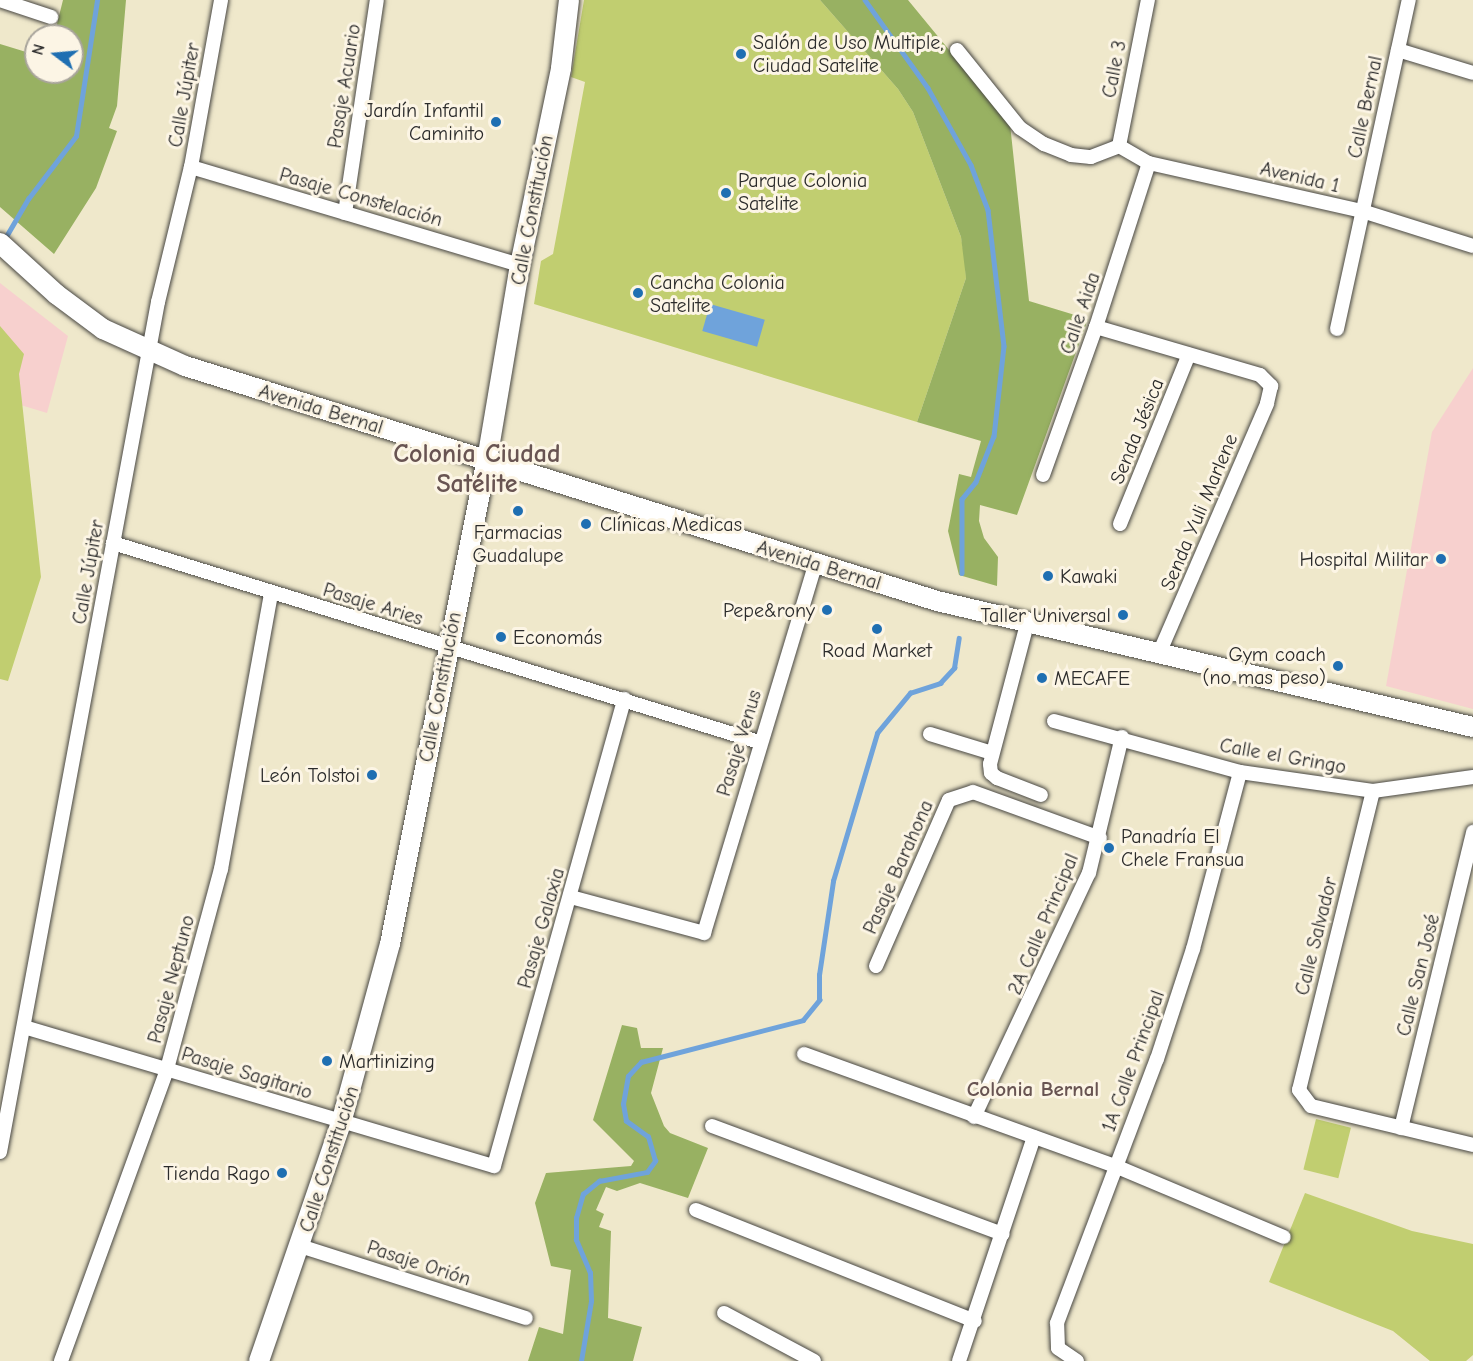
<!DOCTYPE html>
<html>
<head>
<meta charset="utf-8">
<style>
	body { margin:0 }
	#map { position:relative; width:1473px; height:1361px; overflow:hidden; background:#efe8cb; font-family:"Comic Neue",sans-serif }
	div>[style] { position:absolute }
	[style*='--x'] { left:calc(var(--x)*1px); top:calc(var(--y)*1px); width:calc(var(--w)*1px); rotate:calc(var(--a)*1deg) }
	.built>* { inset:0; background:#f7d0ce }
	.green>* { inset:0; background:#c1ce70; transform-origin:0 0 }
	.forest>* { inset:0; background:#98b162 }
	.water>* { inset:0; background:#6fa3db; transform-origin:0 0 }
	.stream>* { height:4.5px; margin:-2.25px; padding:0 2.25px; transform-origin:2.25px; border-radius:2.25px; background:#6fa3db }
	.roads { filter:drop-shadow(0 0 2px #484743) drop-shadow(0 0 2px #484743) }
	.street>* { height:14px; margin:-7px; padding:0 7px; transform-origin:7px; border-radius:7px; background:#fff }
	.secondary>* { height:20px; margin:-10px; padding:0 10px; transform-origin:10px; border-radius:10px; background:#fff }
	.dots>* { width:16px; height:16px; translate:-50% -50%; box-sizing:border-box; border:3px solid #fcf5e5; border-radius:50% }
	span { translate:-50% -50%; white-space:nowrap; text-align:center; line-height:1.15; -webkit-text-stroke:6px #fcf5e5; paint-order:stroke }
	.poi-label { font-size:20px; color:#2b2b2b }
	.left { translate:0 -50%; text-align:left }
	.right { translate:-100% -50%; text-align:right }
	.street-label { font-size:20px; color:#2b2b2b }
	.neighbourhood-label { font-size:21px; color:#685452; font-weight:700 }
	.district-label { font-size:26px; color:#685452; font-weight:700 }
	.north { position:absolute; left:24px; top:24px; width:60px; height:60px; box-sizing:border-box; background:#fcf5e5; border:2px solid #a8a49b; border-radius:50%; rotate:286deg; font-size:16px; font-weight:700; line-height:24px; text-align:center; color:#2b2b2b }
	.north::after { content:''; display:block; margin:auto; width:21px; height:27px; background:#1f6fb2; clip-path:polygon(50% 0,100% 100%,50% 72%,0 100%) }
</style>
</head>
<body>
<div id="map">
	<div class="built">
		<i style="clip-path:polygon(0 283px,68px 336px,47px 413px,14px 403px,0 379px)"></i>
		<i style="clip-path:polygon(1473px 368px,1473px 709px,1386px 686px,1432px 432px)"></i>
	</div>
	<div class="green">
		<i style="clip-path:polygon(584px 0,820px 0,898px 89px,913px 112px,961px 237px,965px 260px,966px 278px,917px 422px,534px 304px,541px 261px,553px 254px,585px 82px,571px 77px)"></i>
		<i style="clip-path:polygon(0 326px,24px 354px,19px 374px,41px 577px,8px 681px,0 679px)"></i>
		<i style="left:1316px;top:1119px;width:36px;height:52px;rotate:14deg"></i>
		<i style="clip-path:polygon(1305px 1193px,1412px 1231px,1473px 1244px,1473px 1355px,1466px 1361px,1430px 1361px,1393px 1331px,1269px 1282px)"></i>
	</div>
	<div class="forest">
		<i style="clip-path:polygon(63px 0,126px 0,117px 106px,109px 128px,117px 131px,96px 188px,54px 254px,0 207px,0 44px,36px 55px,36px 72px,72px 72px,72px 36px,54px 36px)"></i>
		<i style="clip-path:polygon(820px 0,908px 0,1010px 124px,1029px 301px,1088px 319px,1017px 515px,980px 505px,979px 521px,984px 538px,998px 557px,997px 586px,959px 575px,948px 531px,959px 474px,971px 477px,981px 441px,917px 422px,966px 278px,961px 237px,913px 112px,898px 89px)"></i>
		<i style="clip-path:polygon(622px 1025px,637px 1028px,641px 1048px,663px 1048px,651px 1093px,664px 1126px,670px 1133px,708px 1148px,688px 1198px,640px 1183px,617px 1191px,606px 1187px,596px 1210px,604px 1214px,599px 1227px,611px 1231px,608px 1318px,642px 1327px,633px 1361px,528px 1361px,539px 1327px,563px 1334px,571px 1270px,551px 1266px,535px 1203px,546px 1173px,631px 1166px,634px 1161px,593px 1120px)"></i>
	</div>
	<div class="water">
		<i style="left:710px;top:304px;width:57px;height:28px;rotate:16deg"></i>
	</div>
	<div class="stream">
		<i style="--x:865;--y:0;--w:108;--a:54.4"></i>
		<i style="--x:928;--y:88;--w:88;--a:60.8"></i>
		<i style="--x:971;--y:165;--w:48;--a:69.3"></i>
		<i style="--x:988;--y:210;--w:137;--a:83.3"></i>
		<i style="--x:1004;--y:346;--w:91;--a:96.3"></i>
		<i style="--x:994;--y:436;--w:49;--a:111.4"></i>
		<i style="--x:976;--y:482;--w:22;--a:129"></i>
		<i style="--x:962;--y:499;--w:74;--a:90"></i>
		<i style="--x:4;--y:240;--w:48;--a:-59.7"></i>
		<i style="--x:28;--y:199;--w:79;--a:-52.7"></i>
		<i style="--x:76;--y:136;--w:138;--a:-81.2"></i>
		<i style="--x:581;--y:1361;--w:61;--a:-80.5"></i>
		<i style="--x:591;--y:1301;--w:28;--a:-92"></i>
		<i style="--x:590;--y:1273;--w:36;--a:-113"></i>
		<i style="--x:576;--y:1240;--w:22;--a:-90"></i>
		<i style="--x:576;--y:1218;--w:25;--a:-74"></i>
		<i style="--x:583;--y:1194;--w:21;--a:-39"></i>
		<i style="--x:599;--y:1181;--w:49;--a:-10.6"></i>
		<i style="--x:647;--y:1172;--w:14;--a:-54"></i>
		<i style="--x:655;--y:1161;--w:25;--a:-106"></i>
		<i style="--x:648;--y:1137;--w:27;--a:-144"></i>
		<i style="--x:626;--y:1121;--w:17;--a:-100"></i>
		<i style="--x:623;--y:1104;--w:28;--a:-80"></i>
		<i style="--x:628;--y:1076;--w:19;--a:-47"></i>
		<i style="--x:641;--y:1062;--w:167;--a:-14.5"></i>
		<i style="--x:803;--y:1020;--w:26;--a:-51"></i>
		<i style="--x:819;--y:1000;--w:25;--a:-90"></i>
		<i style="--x:819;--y:975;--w:95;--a:-81.5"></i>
		<i style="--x:833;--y:881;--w:154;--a:-73.4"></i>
		<i style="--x:877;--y:733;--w:52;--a:-50.5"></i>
		<i style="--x:910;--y:693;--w:32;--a:-18"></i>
		<i style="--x:940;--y:683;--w:21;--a:-47"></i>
		<i style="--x:954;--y:668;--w:30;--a:-81"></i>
	</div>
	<div class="roads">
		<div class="street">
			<i style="--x:0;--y:0;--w:54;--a:18.4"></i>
			<i style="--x:957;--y:50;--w:100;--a:51.1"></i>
			<i style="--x:1020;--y:128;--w:29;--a:34"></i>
			<i style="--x:1044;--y:144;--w:29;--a:22"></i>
			<i style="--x:1071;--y:155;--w:20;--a:6"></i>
			<i style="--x:1091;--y:157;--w:30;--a:-21"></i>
			<i style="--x:1398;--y:50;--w:78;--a:17"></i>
			<i style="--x:1119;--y:146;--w:34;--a:30"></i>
			<i style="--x:1149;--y:163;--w:218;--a:12.7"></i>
			<i style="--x:1362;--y:211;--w:116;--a:17.5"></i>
			<i style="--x:1119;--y:146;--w:149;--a:-78.8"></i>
			<i style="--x:191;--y:167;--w:343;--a:16.6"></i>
			<i style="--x:345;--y:213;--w:215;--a:-81.5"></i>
			<i style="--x:1096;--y:327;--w:171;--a:16.3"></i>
			<i style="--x:1260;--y:375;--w:16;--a:45"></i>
			<i style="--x:1271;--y:386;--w:18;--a:103"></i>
			<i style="--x:1267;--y:404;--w:271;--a:113.4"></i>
			<i style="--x:1337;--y:329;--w:337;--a:-77.7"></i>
			<i style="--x:1043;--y:475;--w:157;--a:-70.3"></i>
			<i style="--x:1096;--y:327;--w:172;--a:-72.1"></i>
			<i style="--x:1120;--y:524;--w:183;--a:-67.9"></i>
			<i style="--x:113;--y:543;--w:676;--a:17.12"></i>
			<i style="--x:1027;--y:624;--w:145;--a:104.8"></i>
			<i style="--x:990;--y:764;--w:9;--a:84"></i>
			<i style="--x:991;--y:773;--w:8;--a:40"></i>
			<i style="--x:997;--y:778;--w:47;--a:21.1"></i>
			<i style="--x:1054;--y:721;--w:193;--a:15.3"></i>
			<i style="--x:1240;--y:772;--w:134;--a:8.1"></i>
			<i style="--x:1373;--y:791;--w:101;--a:-8"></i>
			<i style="--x:930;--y:734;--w:65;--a:17"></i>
			<i style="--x:1373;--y:791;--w:308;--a:103.9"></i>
			<i style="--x:1299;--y:1090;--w:20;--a:53"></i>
			<i style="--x:1311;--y:1106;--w:167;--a:13.5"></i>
			<i style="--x:571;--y:897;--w:138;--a:15.1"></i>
			<i style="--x:704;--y:933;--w:384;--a:-73.2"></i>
			<i style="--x:876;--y:966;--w:181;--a:-66.3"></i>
			<i style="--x:949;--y:800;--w:25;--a:-18"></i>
			<i style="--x:973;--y:792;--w:135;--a:19.9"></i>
			<i style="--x:24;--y:1027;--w:490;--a:16.5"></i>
			<i style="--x:494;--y:1166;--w:485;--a:-74.4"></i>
			<i style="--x:804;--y:1054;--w:331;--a:19.8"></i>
			<i style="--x:1115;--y:1166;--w:183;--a:22.8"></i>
			<i style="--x:974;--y:1117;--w:270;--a:-64.8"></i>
			<i style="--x:1089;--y:873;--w:140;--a:-76.4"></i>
			<i style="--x:712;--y:1126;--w:310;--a:20.4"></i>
			<i style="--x:1401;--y:1128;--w:305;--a:-76.3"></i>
			<i style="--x:0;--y:1152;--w:865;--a:-79.47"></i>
			<i style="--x:158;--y:302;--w:139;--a:-76.3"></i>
			<i style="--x:191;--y:167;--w:170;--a:-79.8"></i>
			<i style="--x:696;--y:1210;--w:300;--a:21.7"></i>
			<i style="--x:300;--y:1246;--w:237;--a:17.7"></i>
			<i style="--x:724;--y:1313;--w:102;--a:28.1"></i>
			<i style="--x:61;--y:1361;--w:311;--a:-70"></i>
			<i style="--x:167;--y:1069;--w:207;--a:-74.9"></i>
			<i style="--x:221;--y:869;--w:280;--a:-79.7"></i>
			<i style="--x:959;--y:1361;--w:236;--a:-71.5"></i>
			<i style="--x:1077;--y:1361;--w:23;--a:-146"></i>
			<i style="--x:1058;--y:1348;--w:25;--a:-92"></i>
			<i style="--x:1057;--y:1323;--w:282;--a:-69.3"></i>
			<i style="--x:1157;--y:1059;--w:116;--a:-71.9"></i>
			<i style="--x:1193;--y:949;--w:183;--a:-75.1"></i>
		</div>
		<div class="secondary">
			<i style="--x:0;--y:243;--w:76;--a:42.3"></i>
			<i style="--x:56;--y:294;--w:59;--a:36.7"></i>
			<i style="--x:103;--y:329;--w:90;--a:24.3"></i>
			<i style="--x:185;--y:366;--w:788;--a:17.35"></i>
			<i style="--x:937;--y:601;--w:551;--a:13.23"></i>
			<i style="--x:259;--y:1361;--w:252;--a:-71"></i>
			<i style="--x:341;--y:1123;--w:186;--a:-74.7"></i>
			<i style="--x:390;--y:944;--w:494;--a:-78.7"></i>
			<i style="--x:487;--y:460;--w:198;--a:-80.4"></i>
			<i style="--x:520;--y:265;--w:201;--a:-78.2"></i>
			<i style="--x:561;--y:68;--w:68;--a:-83.3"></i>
		</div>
	</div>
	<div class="dots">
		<i style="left:741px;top:54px;background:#1f6fb2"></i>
		<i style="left:496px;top:122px;background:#1f6fb2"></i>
		<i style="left:726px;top:193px;background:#1f6fb2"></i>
		<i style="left:638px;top:293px;background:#1f6fb2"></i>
		<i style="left:518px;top:511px;background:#1f6fb2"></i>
		<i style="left:586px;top:524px;background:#1f6fb2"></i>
		<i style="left:1441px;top:559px;background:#1f6fb2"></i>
		<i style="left:1048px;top:576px;background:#1f6fb2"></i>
		<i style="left:827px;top:610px;background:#1f6fb2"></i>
		<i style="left:1123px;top:615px;background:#1f6fb2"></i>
		<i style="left:877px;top:629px;background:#1f6fb2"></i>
		<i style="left:501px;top:637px;background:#1f6fb2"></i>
		<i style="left:1338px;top:666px;background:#1f6fb2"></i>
		<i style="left:1042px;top:678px;background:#1f6fb2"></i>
		<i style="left:372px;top:775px;background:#1f6fb2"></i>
		<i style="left:1109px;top:848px;background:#1f6fb2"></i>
		<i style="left:327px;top:1061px;background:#1f6fb2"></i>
		<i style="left:282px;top:1173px;background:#1f6fb2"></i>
	</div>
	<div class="poi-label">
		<span class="left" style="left:753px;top:54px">Salón de Uso Multiple,<br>Ciudad Satelite</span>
		<span class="right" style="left:484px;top:122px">Jardín Infantil<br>Caminito</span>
		<span class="left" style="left:738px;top:192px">Parque Colonia<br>Satelite</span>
		<span class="left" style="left:650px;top:294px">Cancha Colonia<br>Satelite</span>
		<span class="left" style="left:600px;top:524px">Clínicas Medicas</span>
		<span style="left:518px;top:544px">Farmacias<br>Guadalupe</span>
		<span class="right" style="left:1428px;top:559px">Hospital Militar</span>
		<span class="left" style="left:1060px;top:576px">Kawaki</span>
		<span class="right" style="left:815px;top:610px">Pepe&amp;rony</span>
		<span class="right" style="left:1111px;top:615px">Taller Universal</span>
		<span class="left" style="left:513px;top:637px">Economás</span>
		<span style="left:877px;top:650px">Road Market</span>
		<span class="right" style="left:1326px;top:666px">Gym coach<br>(no mas peso)</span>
		<span class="left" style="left:1054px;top:678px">MECAFE</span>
		<span class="right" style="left:360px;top:775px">León Tolstoi</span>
		<span class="left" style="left:1121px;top:848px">Panadría El<br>Chele Fransua</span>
		<span class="left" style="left:339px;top:1061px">Martinizing</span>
		<span class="right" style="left:270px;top:1173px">Tienda Rago</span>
	</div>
	<div class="street-label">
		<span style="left:1114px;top:69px;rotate:-79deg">Calle 3</span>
		<span style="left:344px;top:86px;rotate:-81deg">Pasaje Acuario</span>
		<span style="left:184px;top:95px;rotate:-80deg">Calle Júpiter</span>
		<span style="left:1365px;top:107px;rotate:-78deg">Calle Bernal</span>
		<span style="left:1300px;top:177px;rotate:13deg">Avenida 1</span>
		<span style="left:361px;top:197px;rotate:16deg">Pasaje Constelación</span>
		<span style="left:532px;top:210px;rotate:-79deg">Calle Constitución</span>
		<span style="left:1080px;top:313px;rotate:-71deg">Calle Aida</span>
		<span style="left:321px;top:409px;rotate:17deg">Avenida Bernal</span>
		<span style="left:1137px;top:431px;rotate:-68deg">Senda Jésica</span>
		<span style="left:1199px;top:512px;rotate:-67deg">Senda Yuli Marlene</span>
		<span style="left:819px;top:565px;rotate:17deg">Avenida Bernal</span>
		<span style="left:88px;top:572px;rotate:-80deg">Calle Júpiter</span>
		<span style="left:373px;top:604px;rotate:17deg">Pasaje Aries</span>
		<span style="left:440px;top:687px;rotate:-79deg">Calle Constitución</span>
		<span style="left:739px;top:743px;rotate:-73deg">Pasaje Venus</span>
		<span style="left:1283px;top:756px;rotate:10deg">Calle el Gringo</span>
		<span style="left:898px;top:867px;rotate:-66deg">Pasaje Barahona</span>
		<span style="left:1043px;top:924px;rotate:-67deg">2A Calle Principal</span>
		<span style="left:541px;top:928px;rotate:-74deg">Pasaje Galaxia</span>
		<span style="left:1316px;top:936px;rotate:-76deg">Calle Salvador</span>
		<span style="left:1418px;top:975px;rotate:-76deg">Calle San José</span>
		<span style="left:171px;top:979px;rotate:-75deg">Pasaje Neptuno</span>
		<span style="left:1133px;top:1061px;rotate:-70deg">1A Calle Principal</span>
		<span style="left:247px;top:1073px;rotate:17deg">Pasaje Sagitario</span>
		<span style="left:329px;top:1159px;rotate:-72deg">Calle Constitución</span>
		<span style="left:419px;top:1263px;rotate:18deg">Pasaje Orión</span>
	</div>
	<div class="neighbourhood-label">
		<span style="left:1033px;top:1089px">Colonia Bernal</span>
	</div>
	<div class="district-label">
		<span style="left:477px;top:470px">Colonia Ciudad<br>Satélite</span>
	</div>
	<div class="north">N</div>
</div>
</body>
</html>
